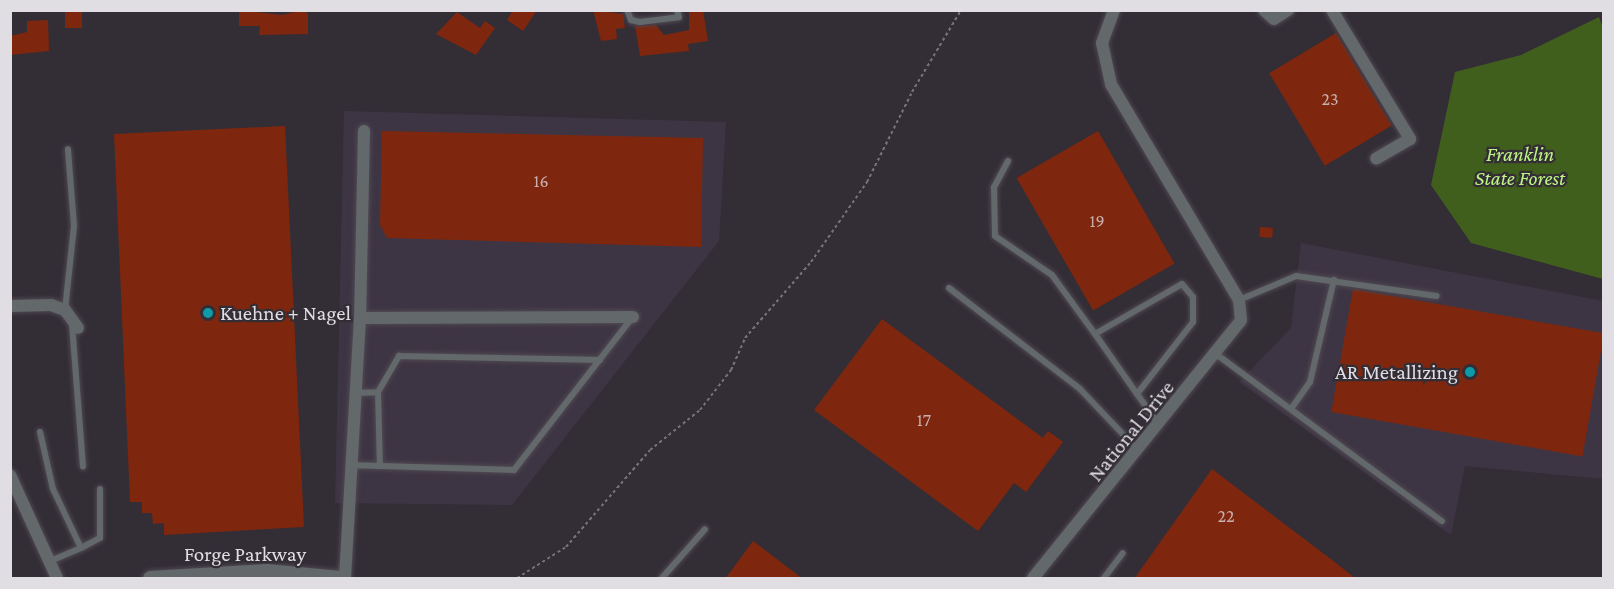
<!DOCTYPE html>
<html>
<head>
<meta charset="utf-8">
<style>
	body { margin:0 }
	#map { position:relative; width:1614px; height:589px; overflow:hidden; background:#332d36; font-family:"Crimson Pro",serif }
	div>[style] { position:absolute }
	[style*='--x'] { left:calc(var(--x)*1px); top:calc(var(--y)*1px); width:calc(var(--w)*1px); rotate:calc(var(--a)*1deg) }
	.built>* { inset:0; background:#3e3544 }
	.forest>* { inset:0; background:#415f1c }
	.building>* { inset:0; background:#7e270e; transform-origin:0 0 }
	.path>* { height:2px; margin-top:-1px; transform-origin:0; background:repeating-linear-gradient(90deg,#78737b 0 3px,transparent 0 6px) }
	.roads { filter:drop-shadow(0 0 2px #4f4952) drop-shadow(0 0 2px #4f4952) }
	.service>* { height:6px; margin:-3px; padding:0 3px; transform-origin:3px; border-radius:3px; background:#63686b }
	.minor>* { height:12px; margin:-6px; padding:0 6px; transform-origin:6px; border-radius:6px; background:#63686b }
	.tertiary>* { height:15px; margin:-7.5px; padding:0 7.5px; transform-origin:7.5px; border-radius:7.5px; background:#63686b }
	.dots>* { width:16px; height:16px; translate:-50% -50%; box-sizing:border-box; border:3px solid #332d36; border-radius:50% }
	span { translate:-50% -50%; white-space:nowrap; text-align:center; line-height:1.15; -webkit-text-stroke:4.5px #332d36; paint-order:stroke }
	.number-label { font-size:18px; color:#c8b0ae }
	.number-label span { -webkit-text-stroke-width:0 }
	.park-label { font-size:21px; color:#bef683; font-style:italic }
	.poi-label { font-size:21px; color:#e0dde3 }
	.left { translate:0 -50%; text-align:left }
	.right { translate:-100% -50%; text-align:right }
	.street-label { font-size:21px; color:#e0dde3 }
	.frame { position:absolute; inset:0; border:12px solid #e0dde3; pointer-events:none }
</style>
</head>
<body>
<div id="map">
	<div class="built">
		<i style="clip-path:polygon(344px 111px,726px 122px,719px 241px,512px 505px,335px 503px)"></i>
		<i style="clip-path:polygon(1301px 243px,1603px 301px,1603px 479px,1465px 466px,1451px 535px,1239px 382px,1291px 328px)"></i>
	</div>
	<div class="forest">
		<i style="clip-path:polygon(1599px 17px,1604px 31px,1603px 279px,1471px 243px,1431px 185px,1455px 72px,1521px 55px)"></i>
	</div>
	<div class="building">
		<i style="left:65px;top:10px;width:17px;height:18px"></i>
		<i style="clip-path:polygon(239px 10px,282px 15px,303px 10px,308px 14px,308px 34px,259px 35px,260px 26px,239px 26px)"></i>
		<i style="clip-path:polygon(513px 10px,537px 10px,523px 31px,507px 20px)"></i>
		<i style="clip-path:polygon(593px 10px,623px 14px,625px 28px,616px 29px,617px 39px,601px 41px)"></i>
		<i style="clip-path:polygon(689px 10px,703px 10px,708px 41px,688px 44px,689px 51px,640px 56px,635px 26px,656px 25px,664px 35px,689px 30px)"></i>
		<i style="clip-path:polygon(457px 12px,480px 28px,485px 21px,495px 28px,476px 55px,436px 34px)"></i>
		<i style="clip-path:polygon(48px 20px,49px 51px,10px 55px,10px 36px,27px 32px,27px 21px)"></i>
		<i style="left:1336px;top:33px;width:108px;height:78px;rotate:59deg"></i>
		<i style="clip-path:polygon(285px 126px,304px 527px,164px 535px,164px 523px,153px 524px,152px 513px,142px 513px,142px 502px,130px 502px,114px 134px)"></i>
		<i style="clip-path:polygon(382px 131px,703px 138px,701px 247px,387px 238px,380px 225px)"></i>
		<i style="left:1098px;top:131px;width:153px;height:94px;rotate:60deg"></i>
		<i style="left:1260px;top:227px;width:13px;height:10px;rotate:4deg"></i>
		<i style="left:1353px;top:289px;width:255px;height:125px;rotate:10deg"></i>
		<i style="clip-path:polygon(882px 319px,1043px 438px,1048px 431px,1063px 442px,1026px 492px,1014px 483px,978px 531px,814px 410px)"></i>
		<i style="clip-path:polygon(1212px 469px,1336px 563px,1356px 579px,1134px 579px)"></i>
		<i style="clip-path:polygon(753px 541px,803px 579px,725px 579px)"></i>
	</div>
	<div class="path">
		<i style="--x:517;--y:578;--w:58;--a:-32.3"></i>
		<i style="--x:566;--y:547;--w:128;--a:-49.1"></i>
		<i style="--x:650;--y:450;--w:64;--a:-38.7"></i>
		<i style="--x:700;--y:410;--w:51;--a:-52.2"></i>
		<i style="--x:731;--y:370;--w:35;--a:-66"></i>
		<i style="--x:745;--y:338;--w:101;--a:-49"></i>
		<i style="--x:811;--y:262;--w:98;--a:-55"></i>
		<i style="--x:867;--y:182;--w:101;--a:-63.4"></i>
		<i style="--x:912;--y:92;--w:96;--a:-59.1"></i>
	</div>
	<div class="roads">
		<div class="service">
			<i style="--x:627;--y:10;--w:11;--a:68"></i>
			<i style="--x:631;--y:20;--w:9;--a:13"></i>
			<i style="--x:640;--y:22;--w:39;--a:-7"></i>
			<i style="--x:679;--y:17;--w:7;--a:-106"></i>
			<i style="--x:1008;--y:161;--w:30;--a:118"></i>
			<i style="--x:994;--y:187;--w:49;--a:88.8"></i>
			<i style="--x:995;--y:236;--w:69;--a:34.4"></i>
			<i style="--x:1052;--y:275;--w:73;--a:53.9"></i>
			<i style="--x:1095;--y:334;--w:100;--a:-29.9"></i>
			<i style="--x:1182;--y:284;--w:17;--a:50"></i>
			<i style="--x:1193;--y:297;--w:25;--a:90"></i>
			<i style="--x:1193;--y:322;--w:91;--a:127.9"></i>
			<i style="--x:1137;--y:394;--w:36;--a:54"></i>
			<i style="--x:949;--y:288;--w:165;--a:37.6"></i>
			<i style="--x:1080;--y:389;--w:83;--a:46.5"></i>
			<i style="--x:1239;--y:300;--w:62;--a:-22.8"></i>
			<i style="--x:1296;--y:276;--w:142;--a:8.1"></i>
			<i style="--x:65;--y:310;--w:84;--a:-83.9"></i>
			<i style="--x:74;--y:226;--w:77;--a:-94.5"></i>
			<i style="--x:72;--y:324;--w:143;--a:85.6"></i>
			<i style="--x:1095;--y:334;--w:73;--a:55"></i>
			<i style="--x:1216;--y:354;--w:281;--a:36.5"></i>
			<i style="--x:378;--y:392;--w:74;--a:88.5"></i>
			<i style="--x:355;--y:393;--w:23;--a:-2"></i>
			<i style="--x:378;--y:392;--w:42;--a:-59.7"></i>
			<i style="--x:399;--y:356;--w:201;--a:1.1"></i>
			<i style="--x:1291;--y:409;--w:33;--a:-55"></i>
			<i style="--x:1310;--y:382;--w:105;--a:-76.8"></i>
			<i style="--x:40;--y:432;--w:58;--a:77.2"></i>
			<i style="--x:53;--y:489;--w:65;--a:64.6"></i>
			<i style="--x:81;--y:548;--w:34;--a:157"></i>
			<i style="--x:350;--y:465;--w:164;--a:1.7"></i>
			<i style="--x:514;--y:470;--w:192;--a:-52.2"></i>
			<i style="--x:81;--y:548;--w:21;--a:-28"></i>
			<i style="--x:100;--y:538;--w:49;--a:-90"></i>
			<i style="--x:662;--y:578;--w:65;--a:-48.7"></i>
			<i style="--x:1104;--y:578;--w:31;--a:-53"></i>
		</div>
		<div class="minor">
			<i style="--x:1264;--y:10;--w:13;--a:42"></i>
			<i style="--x:1274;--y:19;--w:17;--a:-33"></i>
			<i style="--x:1332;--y:10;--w:151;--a:58.8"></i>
			<i style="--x:1410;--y:139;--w:39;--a:150"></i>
			<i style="--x:364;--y:131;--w:187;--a:91.2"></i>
			<i style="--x:360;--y:318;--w:273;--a:-0.2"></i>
			<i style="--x:10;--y:306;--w:41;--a:-1.4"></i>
			<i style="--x:51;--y:305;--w:15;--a:20"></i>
			<i style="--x:65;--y:310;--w:22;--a:54"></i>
			<i style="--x:10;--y:475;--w:113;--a:65.5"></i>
			<i style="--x:345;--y:578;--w:260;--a:-86.7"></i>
			<i style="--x:1033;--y:578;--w:331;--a:-51.1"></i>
			<i style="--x:1241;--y:320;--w:20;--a:-96"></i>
			<i style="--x:1239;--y:300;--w:251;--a:-120.7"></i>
			<i style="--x:1111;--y:84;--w:42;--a:-102.4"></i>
			<i style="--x:1102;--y:43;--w:35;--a:-70"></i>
		</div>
		<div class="tertiary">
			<i style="--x:150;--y:578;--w:116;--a:-3.5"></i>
			<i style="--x:266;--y:571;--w:74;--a:5.4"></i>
		</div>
	</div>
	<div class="dots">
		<i style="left:208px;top:313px;background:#0f9aa8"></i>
		<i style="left:1470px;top:372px;background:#0f9aa8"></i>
	</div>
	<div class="number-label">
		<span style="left:1330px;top:99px">23</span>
		<span style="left:541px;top:181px">16</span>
		<span style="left:1097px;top:221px">19</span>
		<span style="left:924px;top:420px">17</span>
		<span style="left:1226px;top:516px">22</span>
	</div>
	<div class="park-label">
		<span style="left:1520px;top:166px">Franklin<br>State Forest</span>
	</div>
	<div class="poi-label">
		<span class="left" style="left:220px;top:313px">Kuehne + Nagel</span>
		<span class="right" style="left:1458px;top:372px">AR Metallizing</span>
	</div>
	<div class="street-label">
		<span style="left:1131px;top:431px;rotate:-51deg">National Drive</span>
		<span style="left:245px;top:554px">Forge Parkway</span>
	</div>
	<div class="frame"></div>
</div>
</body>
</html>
